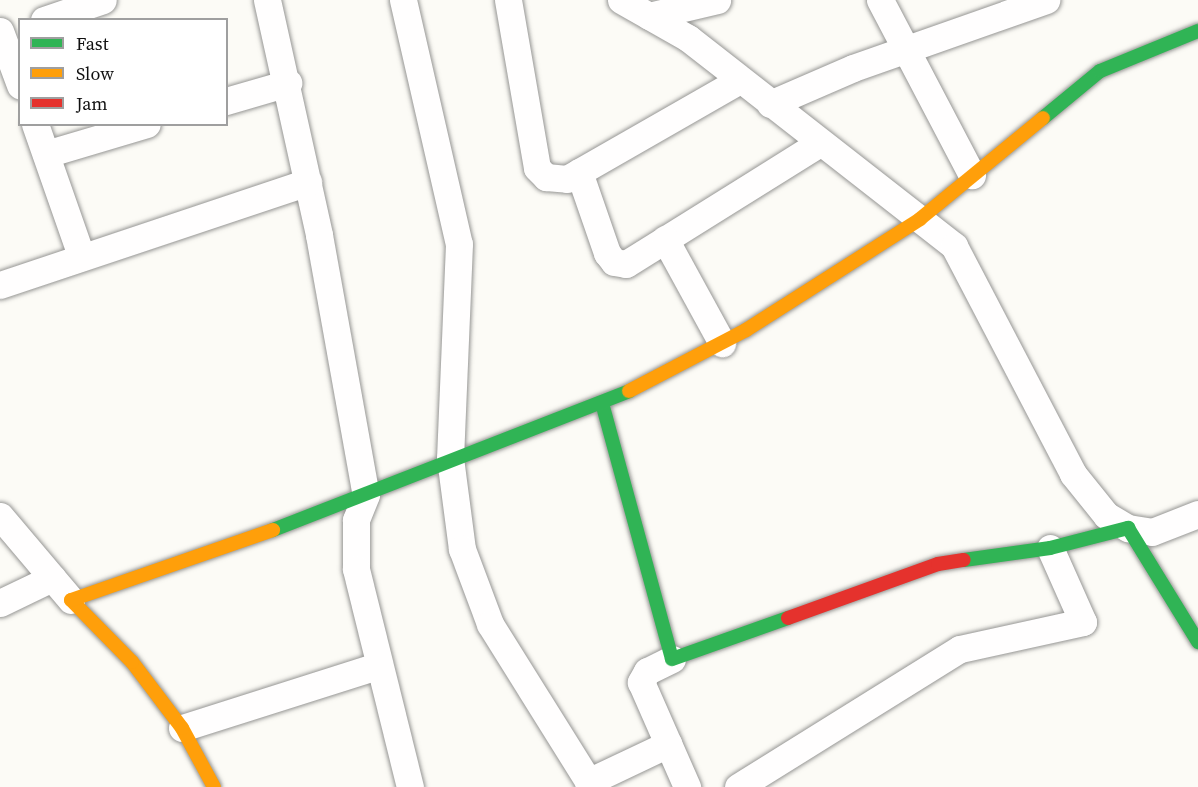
<!DOCTYPE html>
<html>
<head>
<meta charset="utf-8">
<style>
	body { margin:0 }
	#map { position:relative; width:1198px; height:787px; overflow:hidden; background:#fcfbf6; font-family:"Source Serif 4",serif }
	div>[style] { position:absolute }
	[style*='--x'] { left:calc(var(--x)*1px); top:calc(var(--y)*1px); width:calc(var(--w)*1px); rotate:calc(var(--a)*1deg) }
	.roads { filter:drop-shadow(0 0 2px #969694) drop-shadow(0 0 2px #969694) }
	.street>* { height:27px; margin:-13.5px; padding:0 13.5px; transform-origin:13.5px; border-radius:13.5px; background:#fffefe }
	.fast>* { height:14px; margin:-7px; padding:0 7px; transform-origin:7px; border-radius:7px; background:#30b455 }
	.slow>* { height:14px; margin:-7px; padding:0 7px; transform-origin:7px; border-radius:7px; background:#ff9f0a }
	.jam>* { height:14px; margin:-7px; padding:0 7px; transform-origin:7px; border-radius:7px; background:#e5322d }
	span { translate:-50% -50%; white-space:nowrap; text-align:center; line-height:1.15; -webkit-text-stroke:6px #fff; paint-order:stroke }
	.legend { position:absolute; left:18px; top:18px; width:210px; height:108px; box-sizing:border-box; background:#fff; border:2px solid #9f9f9f; margin:0; padding:8px 10px; list-style:none; font-size:18px; color:#101010 }
	.legend li { display:flex; align-items:center; gap:12px; height:30px }
	.legend b { width:30px; border:2px solid #9f9f9f }
</style>
</head>
<body>
<div id="map">
	<div class="roads">
		<div class="street">
			<i style="--x:267;--y:0;--w:241;--a:77.5"></i>
			<i style="--x:319;--y:235;--w:264;--a:79.8"></i>
			<i style="--x:366;--y:495;--w:27;--a:112"></i>
			<i style="--x:356;--y:520;--w:49;--a:90"></i>
			<i style="--x:356;--y:569;--w:225;--a:76.1"></i>
			<i style="--x:403;--y:0;--w:250;--a:77.1"></i>
			<i style="--x:459;--y:244;--w:214;--a:92.4"></i>
			<i style="--x:450;--y:458;--w:92;--a:82.5"></i>
			<i style="--x:462;--y:549;--w:80;--a:69.5"></i>
			<i style="--x:490;--y:624;--w:192;--a:58"></i>
			<i style="--x:508;--y:0;--w:170;--a:80.2"></i>
			<i style="--x:537;--y:168;--w:13;--a:45"></i>
			<i style="--x:546;--y:177;--w:21;--a:5"></i>
			<i style="--x:567;--y:179;--w:199;--a:-29.8"></i>
			<i style="--x:621;--y:0;--w:77;--a:29.6"></i>
			<i style="--x:688;--y:38;--w:338;--a:38"></i>
			<i style="--x:954;--y:246;--w:257;--a:62.4"></i>
			<i style="--x:1073;--y:474;--w:53;--a:51.2"></i>
			<i style="--x:1106;--y:515;--w:26;--a:31"></i>
			<i style="--x:1128;--y:528;--w:24;--a:9"></i>
			<i style="--x:1152;--y:532;--w:49;--a:-21.4"></i>
			<i style="--x:880;--y:0;--w:198;--a:62.3"></i>
			<i style="--x:649;--y:16;--w:70;--a:-13.2"></i>
			<i style="--x:44;--y:20;--w:62;--a:-18.7"></i>
			<i style="--x:0;--y:31;--w:58;--a:69.7"></i>
			<i style="--x:226;--y:101;--w:65;--a:-16.2"></i>
			<i style="--x:770;--y:104;--w:90;--a:-23.4"></i>
			<i style="--x:853;--y:68;--w:205;--a:-19.4"></i>
			<i style="--x:35;--y:124;--w:139;--a:70.7"></i>
			<i style="--x:46;--y:154;--w:105;--a:-16.5"></i>
			<i style="--x:579;--y:172;--w:86;--a:70.9"></i>
			<i style="--x:607;--y:253;--w:11;--a:52"></i>
			<i style="--x:614;--y:262;--w:12;--a:9"></i>
			<i style="--x:626;--y:264;--w:226;--a:-32"></i>
			<i style="--x:665;--y:239;--w:119;--a:61.3"></i>
			<i style="--x:0;--y:285;--w:325;--a:-18.5"></i>
			<i style="--x:0;--y:516;--w:110;--a:49.8"></i>
			<i style="--x:0;--y:603;--w:58;--a:-25.7"></i>
			<i style="--x:672;--y:659;--w:28;--a:154"></i>
			<i style="--x:647;--y:671;--w:13;--a:119"></i>
			<i style="--x:641;--y:682;--w:115;--a:66.3"></i>
			<i style="--x:182;--y:728;--w:206;--a:-17.6"></i>
			<i style="--x:588;--y:782;--w:89;--a:-25.4"></i>
			<i style="--x:738;--y:787;--w:261;--a:-31.9"></i>
			<i style="--x:960;--y:649;--w:126;--a:-12.4"></i>
			<i style="--x:1083;--y:622;--w:81;--a:-114"></i>
		</div>
		<div class="fast">
			<i style="--x:1043;--y:118;--w:74;--a:-39.5"></i>
			<i style="--x:1100;--y:71;--w:106;--a:-22.2"></i>
			<i style="--x:602;--y:403;--w:265;--a:74.7"></i>
			<i style="--x:672;--y:659;--w:123;--a:-19.5"></i>
			<i style="--x:273;--y:530;--w:382;--a:-21.3"></i>
			<i style="--x:964;--y:560;--w:87;--a:-7.9"></i>
			<i style="--x:1050;--y:548;--w:81;--a:-14.4"></i>
			<i style="--x:1128;--y:528;--w:134;--a:58.4"></i>
		</div>
		<div class="slow">
			<i style="--x:629;--y:391;--w:132;--a:-27.5"></i>
			<i style="--x:746;--y:330;--w:206;--a:-32.5"></i>
			<i style="--x:920;--y:219;--w:159;--a:-39.4"></i>
			<i style="--x:214;--y:787;--w:67;--a:-118.5"></i>
			<i style="--x:182;--y:728;--w:83;--a:-127.1"></i>
			<i style="--x:132;--y:662;--w:87;--a:-134.5"></i>
			<i style="--x:71;--y:600;--w:214;--a:-19.1"></i>
		</div>
		<div class="jam">
			<i style="--x:788;--y:618;--w:159;--a:-19.8"></i>
			<i style="--x:938;--y:564;--w:26;--a:-9"></i>
		</div>
	</div>
	<ul class="legend">
	<li><b style="height:8px;background:#30b455"></b>Fast</li>
	<li><b style="height:8px;background:#ff9f0a"></b>Slow</li>
	<li><b style="height:8px;background:#e5322d"></b>Jam</li>
	</ul>
</div>
</body>
</html>
